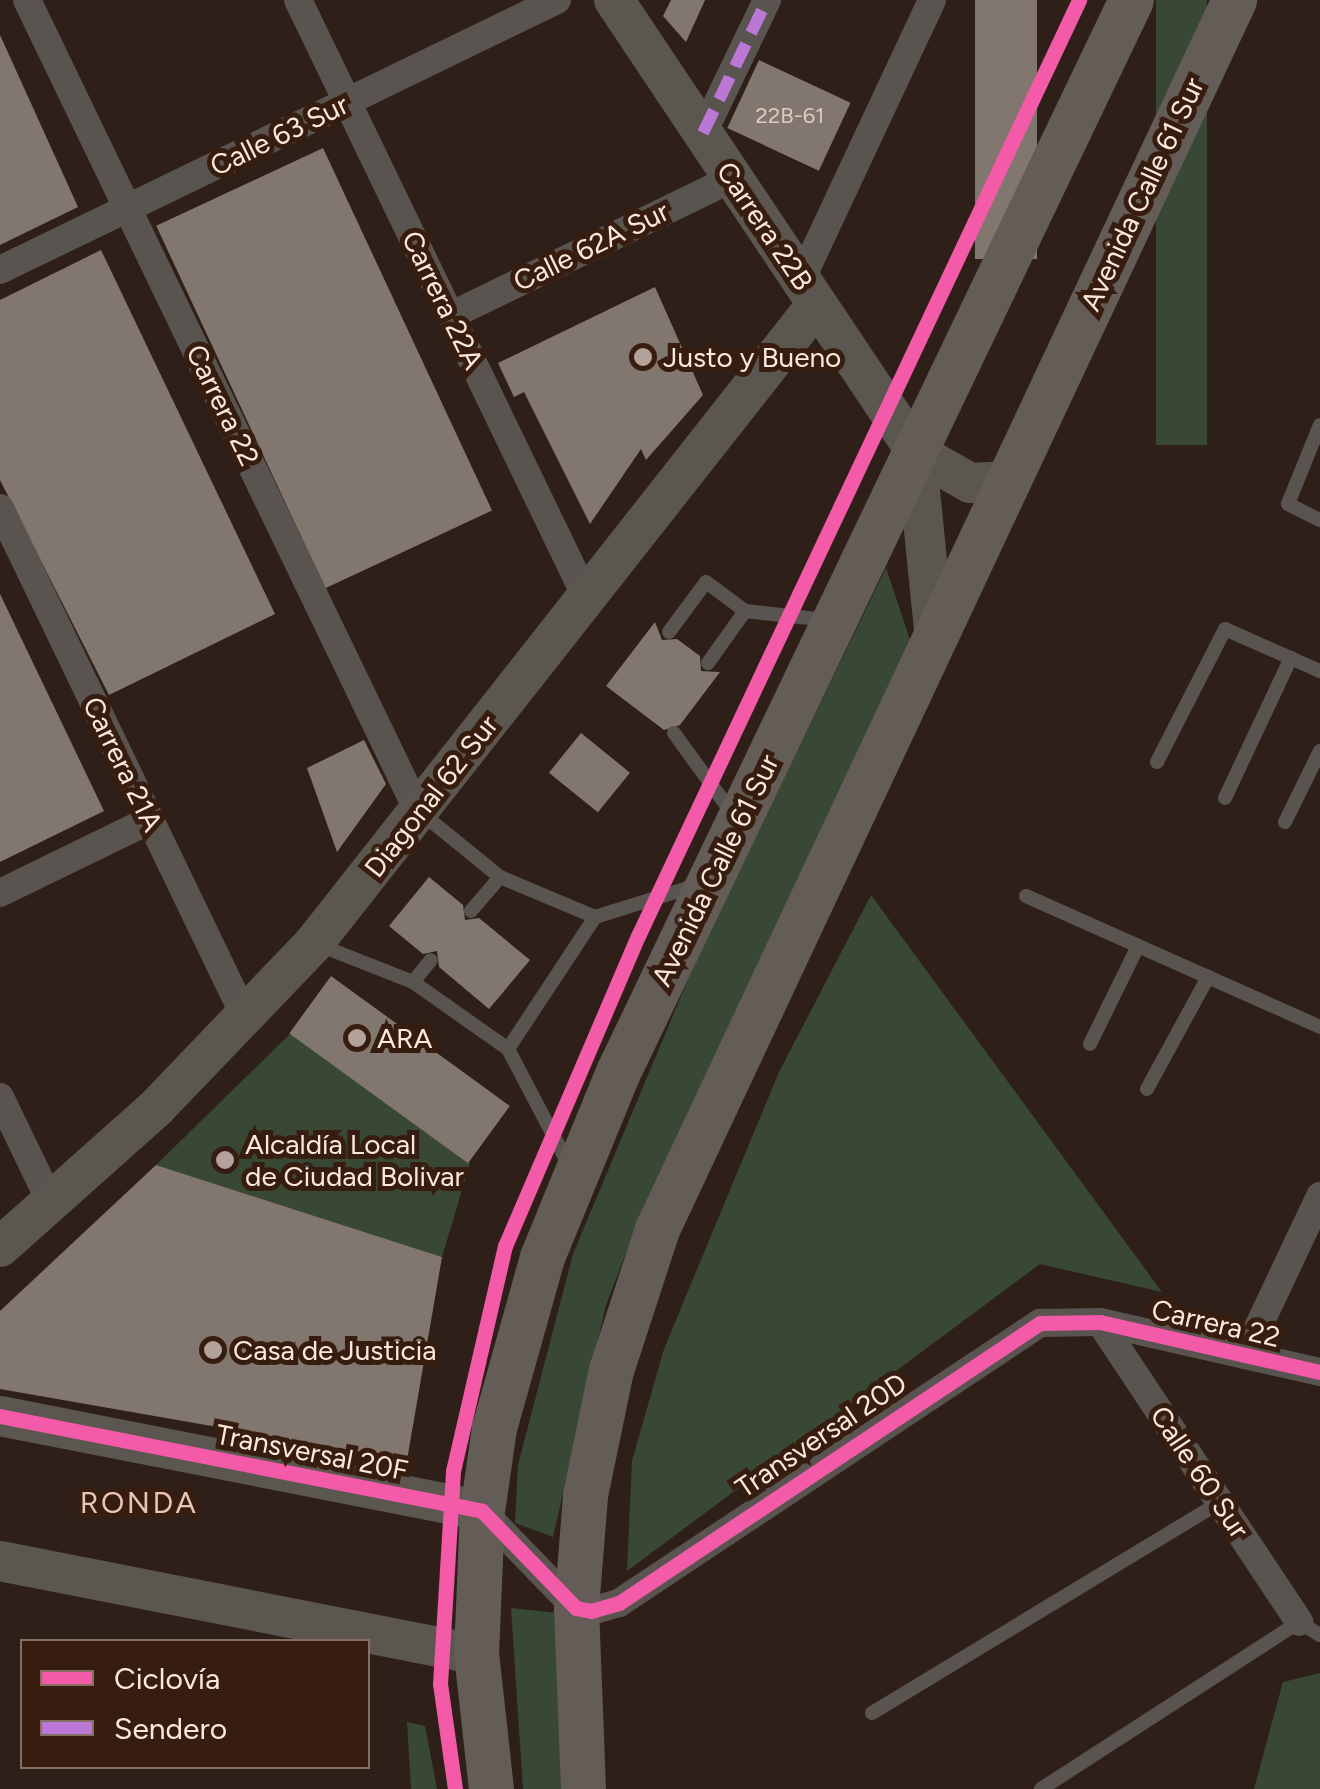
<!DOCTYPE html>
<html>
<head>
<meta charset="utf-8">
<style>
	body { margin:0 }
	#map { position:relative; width:1320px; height:1789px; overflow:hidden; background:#2e2018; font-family:Figtree,sans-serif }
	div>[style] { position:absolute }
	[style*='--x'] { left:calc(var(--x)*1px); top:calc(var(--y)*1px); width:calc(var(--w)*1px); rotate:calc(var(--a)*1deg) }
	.green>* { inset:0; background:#384835; transform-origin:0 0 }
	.building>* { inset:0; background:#82776e; transform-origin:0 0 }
	.lane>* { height:14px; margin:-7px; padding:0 7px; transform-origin:7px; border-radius:7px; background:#5a5450 }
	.street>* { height:28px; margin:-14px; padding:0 14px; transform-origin:14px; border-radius:14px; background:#5a5450 }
	.secondary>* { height:40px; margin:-20px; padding:0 20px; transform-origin:20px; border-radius:20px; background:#5c5650 }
	.primary>* { height:45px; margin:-22.5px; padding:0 22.5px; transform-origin:22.5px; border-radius:22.5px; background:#635c57 }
	.quiet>* { height:12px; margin-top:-6px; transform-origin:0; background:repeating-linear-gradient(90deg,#ba77d6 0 25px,transparent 0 37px) }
	.cycleway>* { height:15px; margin:-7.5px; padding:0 7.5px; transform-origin:7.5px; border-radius:7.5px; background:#f35aa7 }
	.dots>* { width:28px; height:28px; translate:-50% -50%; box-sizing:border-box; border:5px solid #371d0f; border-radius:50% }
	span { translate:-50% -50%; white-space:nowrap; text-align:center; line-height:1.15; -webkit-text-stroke:10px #371d0f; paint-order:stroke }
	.number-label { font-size:22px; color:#dcccc3 }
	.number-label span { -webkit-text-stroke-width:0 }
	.street-label { font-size:28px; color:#fae8df }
	.poi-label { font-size:28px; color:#fae8df }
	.left { translate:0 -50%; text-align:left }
	.neighbourhood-label { font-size:30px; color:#e8c5b4; letter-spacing:2.5px }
	.legend { position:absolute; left:20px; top:1639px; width:350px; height:130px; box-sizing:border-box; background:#371d0f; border:2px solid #856e62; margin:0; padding:12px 18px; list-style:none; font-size:30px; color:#fae8df }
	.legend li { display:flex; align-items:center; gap:20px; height:50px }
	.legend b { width:50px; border:2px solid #856e62 }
</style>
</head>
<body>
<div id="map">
	<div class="green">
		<i style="left:1156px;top:0;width:51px;height:445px"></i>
		<i style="clip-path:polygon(886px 568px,910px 640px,644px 1206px,606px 1305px,553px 1537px,515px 1523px,518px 1465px,573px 1254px,700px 951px)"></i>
		<i style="clip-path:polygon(871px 895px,1162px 1292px,1040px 1264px,627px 1571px,632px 1461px,664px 1349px,779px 1072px)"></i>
		<i style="clip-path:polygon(290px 1034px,470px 1163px,442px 1257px,156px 1165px)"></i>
		<i style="clip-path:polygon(511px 1608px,557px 1613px,561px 1789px,523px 1789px)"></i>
		<i style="clip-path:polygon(1320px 1673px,1320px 1789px,1254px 1789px,1283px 1682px)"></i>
		<i style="clip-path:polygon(407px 1722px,425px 1726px,437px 1789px,411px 1789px)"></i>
	</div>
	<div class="building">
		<i style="clip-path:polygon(671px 0,705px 0,686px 42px,663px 16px)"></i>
		<i style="left:975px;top:0;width:62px;height:259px"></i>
		<i style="clip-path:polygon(0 35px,78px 207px,0 245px)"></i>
		<i style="left:759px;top:60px;width:101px;height:75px;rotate:25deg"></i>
		<i style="left:323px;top:148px;width:400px;height:184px;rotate:65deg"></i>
		<i style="clip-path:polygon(101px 250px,275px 614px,109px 695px,0 480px,0 300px)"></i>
		<i style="clip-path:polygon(655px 287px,703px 395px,646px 460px,641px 449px,590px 524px,524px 392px,514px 397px,498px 363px)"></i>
		<i style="clip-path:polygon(0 594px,104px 811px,0 862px)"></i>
		<i style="clip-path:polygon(655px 622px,662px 640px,677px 639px,700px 656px,701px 671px,720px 672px,680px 725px,664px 730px,606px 686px)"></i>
		<i style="left:581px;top:733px;width:63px;height:51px;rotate:39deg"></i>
		<i style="clip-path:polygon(364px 740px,386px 784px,337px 852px,307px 768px)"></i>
		<i style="clip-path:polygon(429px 877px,463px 905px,465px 920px,479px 918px,530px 960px,489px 1009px,439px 967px,437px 951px,423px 954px,389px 926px)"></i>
		<i style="left:331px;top:976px;width:221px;height:71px;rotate:36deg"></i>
		<i style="clip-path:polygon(156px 1165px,442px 1257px,407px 1460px,0 1389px,0 1311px)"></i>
	</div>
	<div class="lane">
		<i style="--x:1320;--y:425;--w:85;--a:112.1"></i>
		<i style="--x:1288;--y:504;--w:36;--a:27"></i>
		<i style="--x:745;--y:611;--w:81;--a:6.3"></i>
		<i style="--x:669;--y:632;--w:62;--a:-53.5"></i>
		<i style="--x:706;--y:582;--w:49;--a:36.6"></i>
		<i style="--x:745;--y:611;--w:64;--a:125.4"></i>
		<i style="--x:674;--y:733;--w:99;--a:54.1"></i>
		<i style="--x:1157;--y:762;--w:149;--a:-62.9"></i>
		<i style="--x:1225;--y:629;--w:104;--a:23.9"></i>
		<i style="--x:1225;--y:798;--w:155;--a:-64.8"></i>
		<i style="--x:420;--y:812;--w:103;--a:39.1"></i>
		<i style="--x:500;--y:877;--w:103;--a:22.8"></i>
		<i style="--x:595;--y:917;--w:108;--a:-17.3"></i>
		<i style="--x:1285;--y:822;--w:79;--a:-63.8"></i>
		<i style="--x:1026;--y:896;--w:322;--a:24"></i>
		<i style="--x:471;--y:911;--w:45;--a:-49.5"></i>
		<i style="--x:319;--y:945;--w:101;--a:21.5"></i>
		<i style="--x:413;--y:982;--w:116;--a:35.2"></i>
		<i style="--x:508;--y:1049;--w:131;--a:62.3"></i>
		<i style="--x:413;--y:982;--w:28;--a:-51"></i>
		<i style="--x:1090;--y:1044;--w:109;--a:-63.9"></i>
		<i style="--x:508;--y:1049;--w:158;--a:-56.6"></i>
		<i style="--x:1147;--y:1089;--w:128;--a:-61.4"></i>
		<i style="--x:872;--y:1713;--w:407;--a:-31.2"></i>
		<i style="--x:1041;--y:1789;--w:307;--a:-32.9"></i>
		<i style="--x:1299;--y:1622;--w:25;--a:32"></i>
	</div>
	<div class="street">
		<i style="--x:27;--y:0;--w:900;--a:64.26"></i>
		<i style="--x:298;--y:0;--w:665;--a:64.24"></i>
		<i style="--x:703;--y:133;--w:148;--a:-64.3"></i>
		<i style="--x:0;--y:270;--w:619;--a:-25.86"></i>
		<i style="--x:801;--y:280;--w:309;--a:-64.9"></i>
		<i style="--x:450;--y:316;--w:315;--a:-26"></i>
		<i style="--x:0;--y:508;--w:567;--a:64.29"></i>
		<i style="--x:0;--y:893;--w:167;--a:-26"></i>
		<i style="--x:0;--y:1097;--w:115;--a:64.3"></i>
		<i style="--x:1100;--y:1322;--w:360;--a:56.4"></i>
		<i style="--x:1245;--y:1355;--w:176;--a:-64.7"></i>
		<i style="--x:482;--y:1511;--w:135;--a:45.9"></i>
		<i style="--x:576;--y:1608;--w:15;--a:11"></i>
		<i style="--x:591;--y:1611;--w:29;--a:-16"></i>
		<i style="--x:619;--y:1603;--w:506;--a:-33.63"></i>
		<i style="--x:1040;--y:1323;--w:60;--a:-1"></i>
		<i style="--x:1100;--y:1322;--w:226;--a:12.8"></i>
	</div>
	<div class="secondary">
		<i style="--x:614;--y:0;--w:544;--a:56.25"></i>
		<i style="--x:916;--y:452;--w:62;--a:29.9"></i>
		<i style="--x:970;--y:483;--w:38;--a:-3"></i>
		<i style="--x:916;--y:452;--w:189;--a:84.2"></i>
		<i style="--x:0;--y:1247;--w:208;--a:-41.7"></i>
		<i style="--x:155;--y:1109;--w:230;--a:-46.2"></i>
		<i style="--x:314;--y:943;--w:813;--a:-51.79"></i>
		<i style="--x:0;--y:1416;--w:491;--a:11.1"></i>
		<i style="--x:0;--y:1561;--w:485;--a:11.1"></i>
	</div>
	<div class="primary">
		<i style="--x:491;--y:1789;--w:136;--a:-96.3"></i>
		<i style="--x:476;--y:1654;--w:143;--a:-87.6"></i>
		<i style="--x:482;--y:1511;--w:84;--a:-81.8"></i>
		<i style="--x:494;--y:1428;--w:178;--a:-74.3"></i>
		<i style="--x:542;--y:1257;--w:200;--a:-67.7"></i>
		<i style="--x:618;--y:1072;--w:1188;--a:-64.43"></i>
		<i style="--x:583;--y:1789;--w:181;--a:-92.2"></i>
		<i style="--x:576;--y:1608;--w:113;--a:-85.4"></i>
		<i style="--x:585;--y:1495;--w:128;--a:-78.3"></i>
		<i style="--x:611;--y:1370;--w:148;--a:-71.9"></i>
		<i style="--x:657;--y:1229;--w:1358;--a:-64.85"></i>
	</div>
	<div class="quiet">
		<i style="--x:703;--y:133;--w:148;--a:-64.3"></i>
	</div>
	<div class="cycleway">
		<i style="--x:0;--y:1416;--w:491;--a:11.1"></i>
		<i style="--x:482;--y:1511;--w:135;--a:45.9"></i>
		<i style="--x:576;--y:1608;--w:15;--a:11"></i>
		<i style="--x:591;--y:1611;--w:29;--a:-16"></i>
		<i style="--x:619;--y:1603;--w:506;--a:-33.63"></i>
		<i style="--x:1040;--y:1323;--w:60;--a:-1"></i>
		<i style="--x:1100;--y:1322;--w:226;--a:12.8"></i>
		<i style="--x:455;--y:1789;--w:106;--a:-98.1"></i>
		<i style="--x:440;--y:1684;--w:213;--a:-86.5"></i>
		<i style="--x:453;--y:1471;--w:231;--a:-77"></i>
		<i style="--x:505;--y:1246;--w:337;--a:-66.8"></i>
		<i style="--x:638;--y:936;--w:1035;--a:-64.77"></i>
	</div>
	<div class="dots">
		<i style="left:643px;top:357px;background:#b3a299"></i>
		<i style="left:357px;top:1038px;background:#b3a299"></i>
		<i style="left:225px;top:1160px;background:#b3a299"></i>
		<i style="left:213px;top:1350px;background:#b3a299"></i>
	</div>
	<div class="number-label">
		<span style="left:790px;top:116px">22B-61</span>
	</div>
	<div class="street-label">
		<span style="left:279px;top:135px;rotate:-26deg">Calle 63 Sur</span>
		<span style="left:1142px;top:194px;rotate:-65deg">Avenida Calle 61 Sur</span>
		<span style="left:765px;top:226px;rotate:56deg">Carrera 22B</span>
		<span style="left:591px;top:246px;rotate:-26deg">Calle 62A Sur</span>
		<span style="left:443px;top:300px;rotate:64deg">Carrera 22A</span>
		<span style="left:223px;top:405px;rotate:64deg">Carrera 22</span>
		<span style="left:123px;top:764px;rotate:64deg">Carrera 21A</span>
		<span style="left:431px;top:796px;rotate:-52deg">Diagonal 62 Sur</span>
		<span style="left:715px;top:870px;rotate:-64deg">Avenida Calle 61 Sur</span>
		<span style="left:1216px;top:1323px;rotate:13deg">Carrera 22</span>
		<span style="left:821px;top:1435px;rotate:-34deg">Transversal 20D</span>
		<span style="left:312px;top:1452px;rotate:11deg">Transversal 20F</span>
		<span style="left:1200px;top:1472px;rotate:56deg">Calle 60 Sur</span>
	</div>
	<div class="poi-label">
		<span class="left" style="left:663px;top:357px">Justo y Bueno</span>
		<span class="left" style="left:377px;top:1038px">ARA</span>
		<span class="left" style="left:245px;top:1160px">Alcaldía Local<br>de Ciudad Bolivar</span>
		<span class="left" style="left:233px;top:1350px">Casa de Justicia</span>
	</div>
	<div class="neighbourhood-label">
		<span style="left:139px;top:1503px">RONDA</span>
	</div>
	<ul class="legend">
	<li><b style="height:12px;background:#f35aa7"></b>Ciclovía</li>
	<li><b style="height:12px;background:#ba77d6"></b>Sendero</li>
	</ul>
</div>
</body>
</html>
